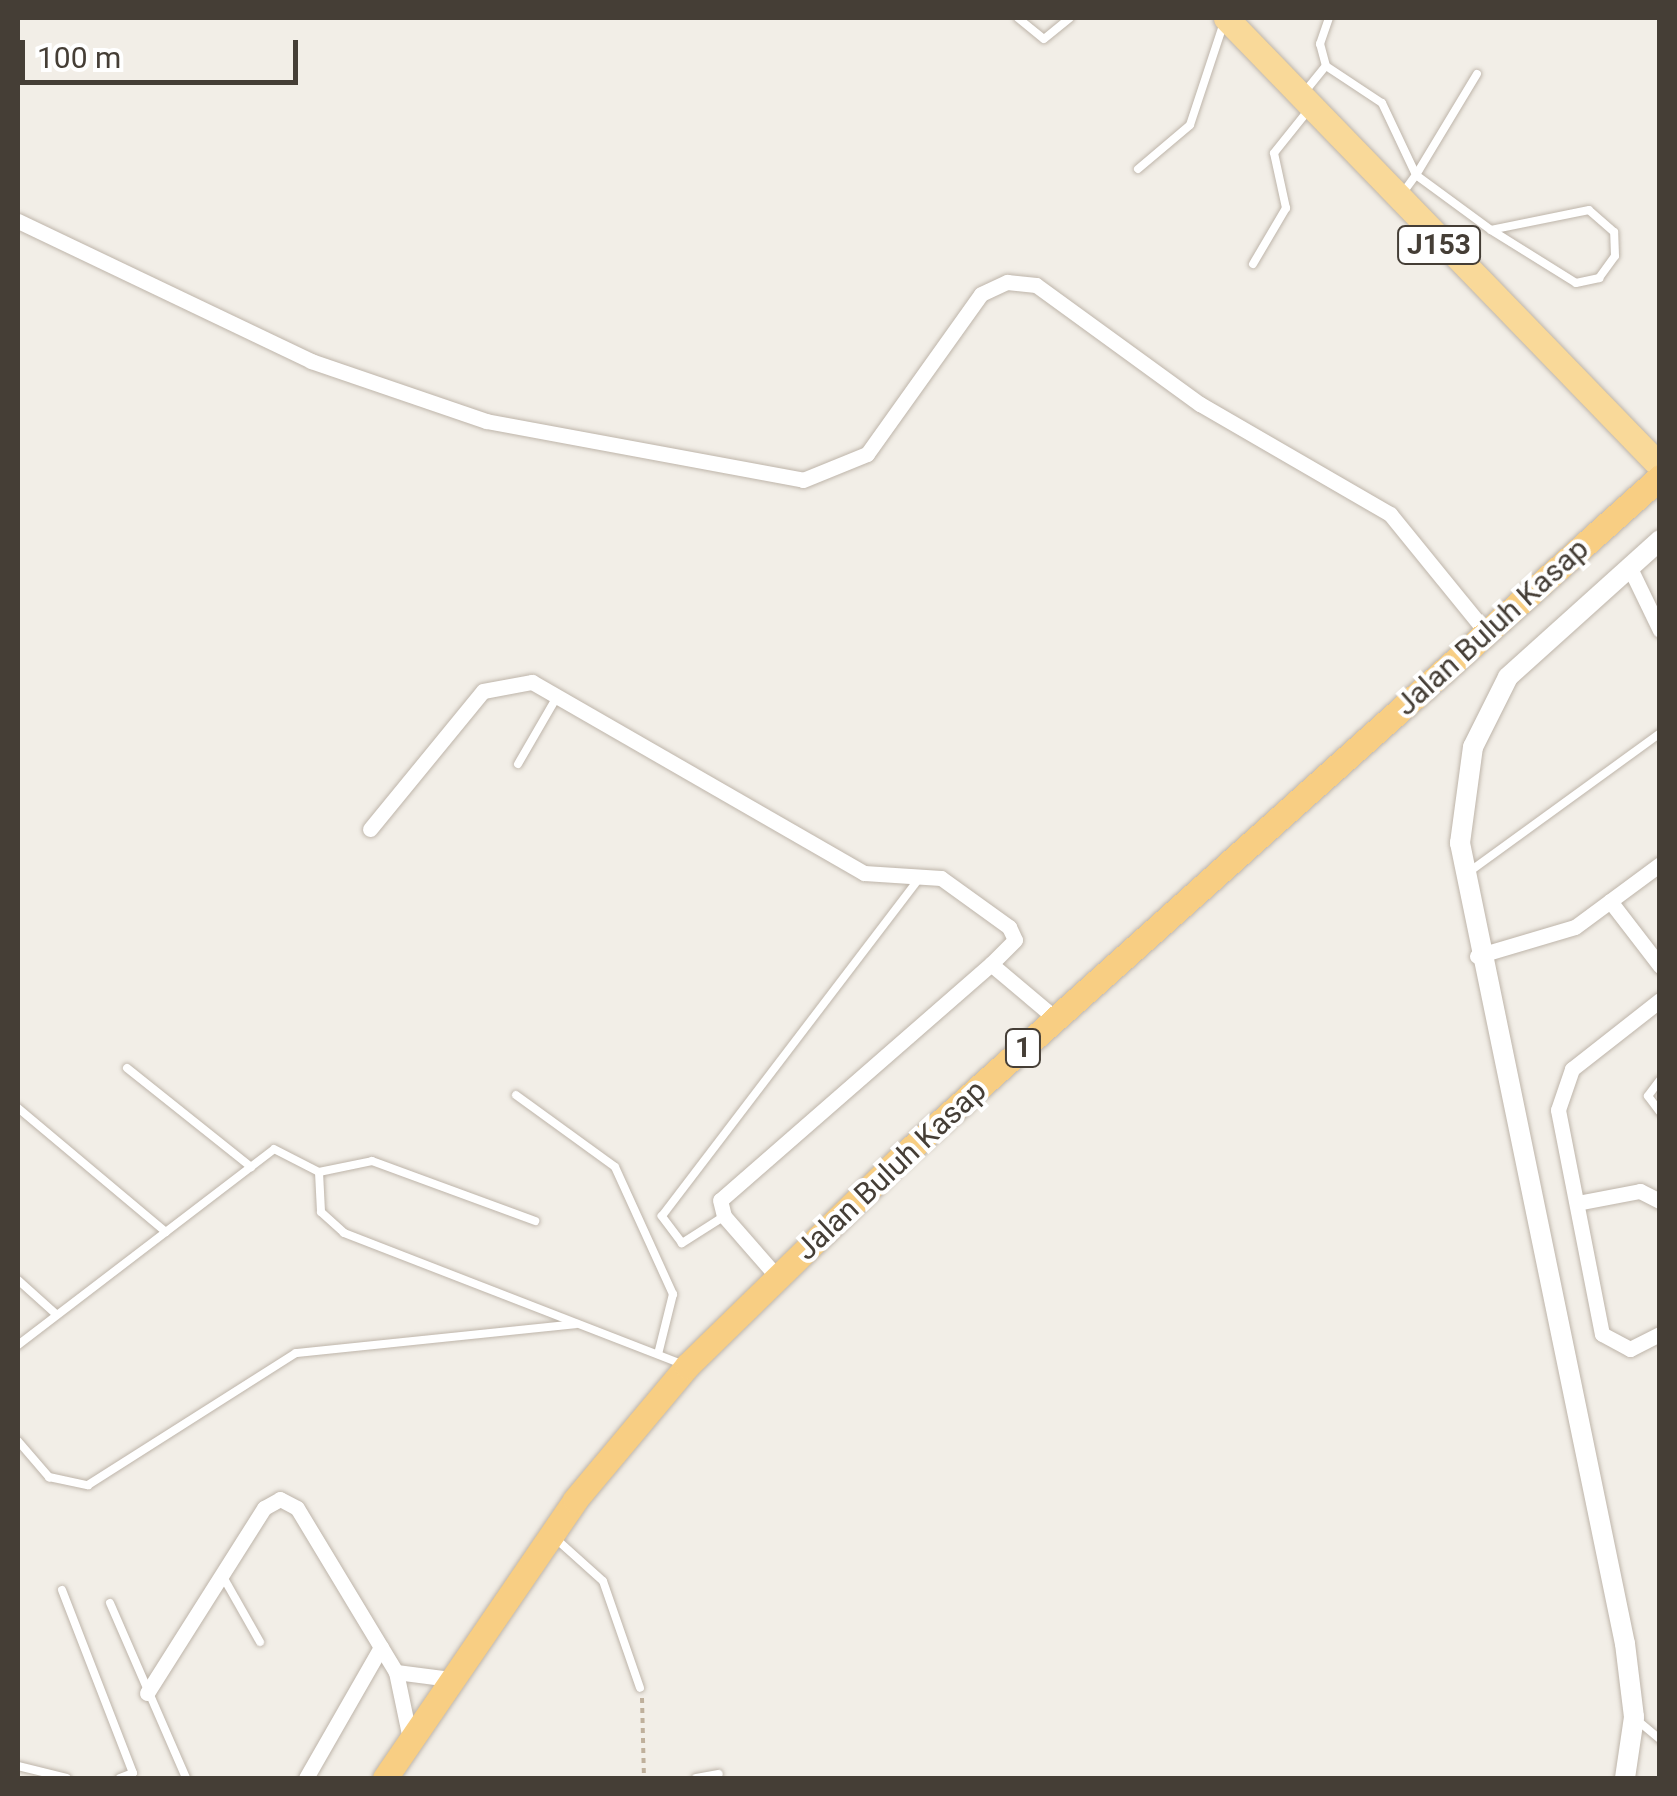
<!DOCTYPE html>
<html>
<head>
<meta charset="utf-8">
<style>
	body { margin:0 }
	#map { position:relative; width:1677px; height:1796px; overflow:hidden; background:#f2eee7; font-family:Roboto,sans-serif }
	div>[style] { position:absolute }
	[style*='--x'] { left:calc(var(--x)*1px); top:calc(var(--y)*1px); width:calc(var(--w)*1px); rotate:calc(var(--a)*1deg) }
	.path>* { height:4px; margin-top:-2px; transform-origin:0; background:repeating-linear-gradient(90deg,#bfb09c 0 5px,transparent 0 10px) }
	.roads { filter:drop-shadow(0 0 2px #beb5aa) drop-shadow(0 0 2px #beb5aa) }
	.service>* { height:8px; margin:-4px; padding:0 4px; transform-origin:4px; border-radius:4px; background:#fff }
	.minor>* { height:15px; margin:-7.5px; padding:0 7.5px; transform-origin:7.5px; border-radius:7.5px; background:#fff }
	.tertiary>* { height:20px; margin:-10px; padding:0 10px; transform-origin:10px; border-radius:10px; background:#fff }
	.primary>* { height:25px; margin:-12.5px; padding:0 12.5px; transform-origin:12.5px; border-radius:12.5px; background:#f9d999 }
	.trunk>* { height:25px; margin:-12.5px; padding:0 12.5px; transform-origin:12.5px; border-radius:12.5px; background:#f8ce83 }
	span { translate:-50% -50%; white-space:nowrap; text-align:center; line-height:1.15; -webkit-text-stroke:8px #fff; paint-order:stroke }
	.shield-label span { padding:2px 8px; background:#fff; border:2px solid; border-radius:8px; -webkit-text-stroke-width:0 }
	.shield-label { font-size:28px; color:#453e36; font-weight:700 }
	.street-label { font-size:30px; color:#453e36 }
	.frame { position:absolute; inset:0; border:20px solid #453e36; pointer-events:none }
	.scale { position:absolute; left:20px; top:40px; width:278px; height:45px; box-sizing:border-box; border:5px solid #453e36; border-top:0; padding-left:12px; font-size:30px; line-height:35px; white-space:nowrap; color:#453e36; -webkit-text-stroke:8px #fff; paint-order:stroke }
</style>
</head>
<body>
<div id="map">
	<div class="path">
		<i style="--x:642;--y:1698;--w:80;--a:88.6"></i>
	</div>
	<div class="roads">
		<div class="service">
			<i style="--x:1018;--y:18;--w:33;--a:39"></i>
			<i style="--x:1044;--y:39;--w:33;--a:-39"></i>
			<i style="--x:1326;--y:66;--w:67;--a:33.5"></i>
			<i style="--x:1382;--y:103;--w:80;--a:64.7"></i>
			<i style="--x:1303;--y:94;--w:36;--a:-51"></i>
			<i style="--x:1326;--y:66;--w:23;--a:-105"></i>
			<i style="--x:1320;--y:44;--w:28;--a:-71"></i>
			<i style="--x:1138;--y:169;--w:68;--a:-40.2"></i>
			<i style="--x:1190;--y:125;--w:108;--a:-71.7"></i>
			<i style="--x:1416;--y:175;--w:118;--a:-58.9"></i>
			<i style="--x:1402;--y:194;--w:24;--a:-54"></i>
			<i style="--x:1416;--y:175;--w:93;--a:36.3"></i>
			<i style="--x:1491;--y:230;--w:100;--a:31.9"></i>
			<i style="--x:1576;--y:283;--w:24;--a:-12"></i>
			<i style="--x:1599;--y:278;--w:27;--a:-54"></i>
			<i style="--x:1615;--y:256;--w:24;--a:-92"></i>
			<i style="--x:1614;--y:232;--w:33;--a:-139"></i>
			<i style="--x:1589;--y:210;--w:100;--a:168.5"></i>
			<i style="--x:1253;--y:264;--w:65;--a:-59.5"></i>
			<i style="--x:1286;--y:208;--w:56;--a:-102.3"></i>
			<i style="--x:1274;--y:153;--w:58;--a:-51.3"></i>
			<i style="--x:518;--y:764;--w:80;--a:-59.9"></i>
			<i style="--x:1469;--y:872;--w:236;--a:-36"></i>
			<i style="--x:127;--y:1068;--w:159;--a:38.6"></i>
			<i style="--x:1660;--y:1080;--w:20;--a:127"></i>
			<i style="--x:1648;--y:1096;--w:20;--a:53"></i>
			<i style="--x:516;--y:1095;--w:122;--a:36"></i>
			<i style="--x:615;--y:1167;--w:140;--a:65.5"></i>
			<i style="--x:673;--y:1294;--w:62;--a:104"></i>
			<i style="--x:18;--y:1108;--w:193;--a:40"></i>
			<i style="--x:319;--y:1172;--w:54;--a:-11.7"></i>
			<i style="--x:372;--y:1161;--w:174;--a:20.2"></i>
			<i style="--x:723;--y:1217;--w:49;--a:147.6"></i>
			<i style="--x:682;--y:1243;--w:34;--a:-127"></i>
			<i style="--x:662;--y:1216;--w:427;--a:-52.7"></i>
			<i style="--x:18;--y:1280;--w:52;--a:41.9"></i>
			<i style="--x:18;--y:1345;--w:322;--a:-37.4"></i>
			<i style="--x:274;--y:1149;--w:51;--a:27.1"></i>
			<i style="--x:319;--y:1172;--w:40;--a:87.1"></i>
			<i style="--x:321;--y:1212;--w:31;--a:42"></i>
			<i style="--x:344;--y:1233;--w:360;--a:21.2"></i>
			<i style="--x:18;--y:1441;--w:48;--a:49.3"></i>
			<i style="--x:49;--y:1477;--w:40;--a:12"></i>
			<i style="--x:88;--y:1485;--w:246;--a:-32.4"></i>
			<i style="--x:296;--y:1353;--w:281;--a:-5.9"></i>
			<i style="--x:555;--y:1538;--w:64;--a:41.9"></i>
			<i style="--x:603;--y:1581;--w:113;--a:70.9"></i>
			<i style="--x:222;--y:1575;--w:77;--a:60.4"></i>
			<i style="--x:62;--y:1590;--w:196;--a:68.8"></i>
			<i style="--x:133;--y:1773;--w:14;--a:159"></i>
			<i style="--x:110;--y:1603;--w:191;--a:66.5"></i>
			<i style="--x:1637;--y:1720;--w:30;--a:40"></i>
			<i style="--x:18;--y:1766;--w:50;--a:13.8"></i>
			<i style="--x:696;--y:1778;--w:23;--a:-10"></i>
		</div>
		<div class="minor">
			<i style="--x:18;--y:221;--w:325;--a:25.5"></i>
			<i style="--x:311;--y:361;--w:185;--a:18.9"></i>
			<i style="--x:486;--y:421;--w:322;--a:10.5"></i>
			<i style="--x:803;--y:480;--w:69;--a:-22.1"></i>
			<i style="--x:867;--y:454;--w:196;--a:-54.5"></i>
			<i style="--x:981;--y:294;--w:29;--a:-25"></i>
			<i style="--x:1007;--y:282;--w:29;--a:6"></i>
			<i style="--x:1036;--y:285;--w:203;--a:36"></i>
			<i style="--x:1200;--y:404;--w:220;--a:30.1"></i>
			<i style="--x:1390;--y:514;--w:152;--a:50.9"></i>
			<i style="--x:1629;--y:566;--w:71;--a:64.2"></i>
			<i style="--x:370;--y:829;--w:178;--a:-50.7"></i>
			<i style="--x:483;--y:691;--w:50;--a:-10.4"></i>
			<i style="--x:532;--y:682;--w:383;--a:29.9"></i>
			<i style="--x:864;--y:873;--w:77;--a:3.7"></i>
			<i style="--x:941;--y:878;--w:84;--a:35.8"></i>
			<i style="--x:1009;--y:927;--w:14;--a:65"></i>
			<i style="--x:1015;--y:940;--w:34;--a:135"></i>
			<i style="--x:991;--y:964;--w:359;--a:138.9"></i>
			<i style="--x:720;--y:1200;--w:16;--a:76"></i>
			<i style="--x:724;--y:1216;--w:82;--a:48.9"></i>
			<i style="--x:1610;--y:901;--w:82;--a:52.4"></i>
			<i style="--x:1477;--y:956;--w:102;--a:-16.5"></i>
			<i style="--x:1575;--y:927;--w:106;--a:-36.5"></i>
			<i style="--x:991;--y:964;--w:84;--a:40.2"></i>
			<i style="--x:1660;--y:1000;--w:112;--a:141.9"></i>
			<i style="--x:1572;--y:1069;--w:43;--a:108.9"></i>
			<i style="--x:1558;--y:1110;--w:228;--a:78.9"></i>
			<i style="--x:1602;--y:1334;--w:32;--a:28"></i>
			<i style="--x:1630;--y:1349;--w:34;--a:-27"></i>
			<i style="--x:1577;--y:1203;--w:64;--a:-10.8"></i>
			<i style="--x:1640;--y:1191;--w:22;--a:27"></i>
			<i style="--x:396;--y:1672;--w:55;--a:7.3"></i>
			<i style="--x:147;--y:1693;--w:219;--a:-57.7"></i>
			<i style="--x:264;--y:1508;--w:18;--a:-29"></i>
			<i style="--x:280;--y:1499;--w:19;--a:28"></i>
			<i style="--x:297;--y:1508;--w:192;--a:58.9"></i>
			<i style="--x:396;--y:1672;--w:68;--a:78.2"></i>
			<i style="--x:306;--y:1778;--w:151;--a:-60.2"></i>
		</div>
		<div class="tertiary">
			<i style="--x:1625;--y:1778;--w:62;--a:-81.6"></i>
			<i style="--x:1634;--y:1717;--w:74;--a:-97"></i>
			<i style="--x:1625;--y:1644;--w:818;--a:-101.64"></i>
			<i style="--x:1460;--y:843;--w:97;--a:-82.3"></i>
			<i style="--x:1473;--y:747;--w:78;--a:-63.4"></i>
			<i style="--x:1508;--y:677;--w:205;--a:-42"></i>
		</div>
		<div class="primary">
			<i style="--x:1226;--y:18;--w:624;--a:45.91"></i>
		</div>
		<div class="trunk">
			<i style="--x:385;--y:1778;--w:337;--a:-55.6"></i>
			<i style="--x:575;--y:1500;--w:175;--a:-50.1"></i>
			<i style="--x:687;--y:1366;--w:295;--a:-44.3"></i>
			<i style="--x:898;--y:1160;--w:1023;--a:-41.87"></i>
		</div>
	</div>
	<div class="shield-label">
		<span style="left:1439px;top:245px">J153</span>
		<span style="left:1023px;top:1048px">1</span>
	</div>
	<div class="street-label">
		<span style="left:1492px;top:627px;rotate:-42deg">Jalan Buluh Kasap</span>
		<span style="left:891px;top:1170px;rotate:-43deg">Jalan Buluh Kasap</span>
	</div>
	<div class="frame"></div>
	<div class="scale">100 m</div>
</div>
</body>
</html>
